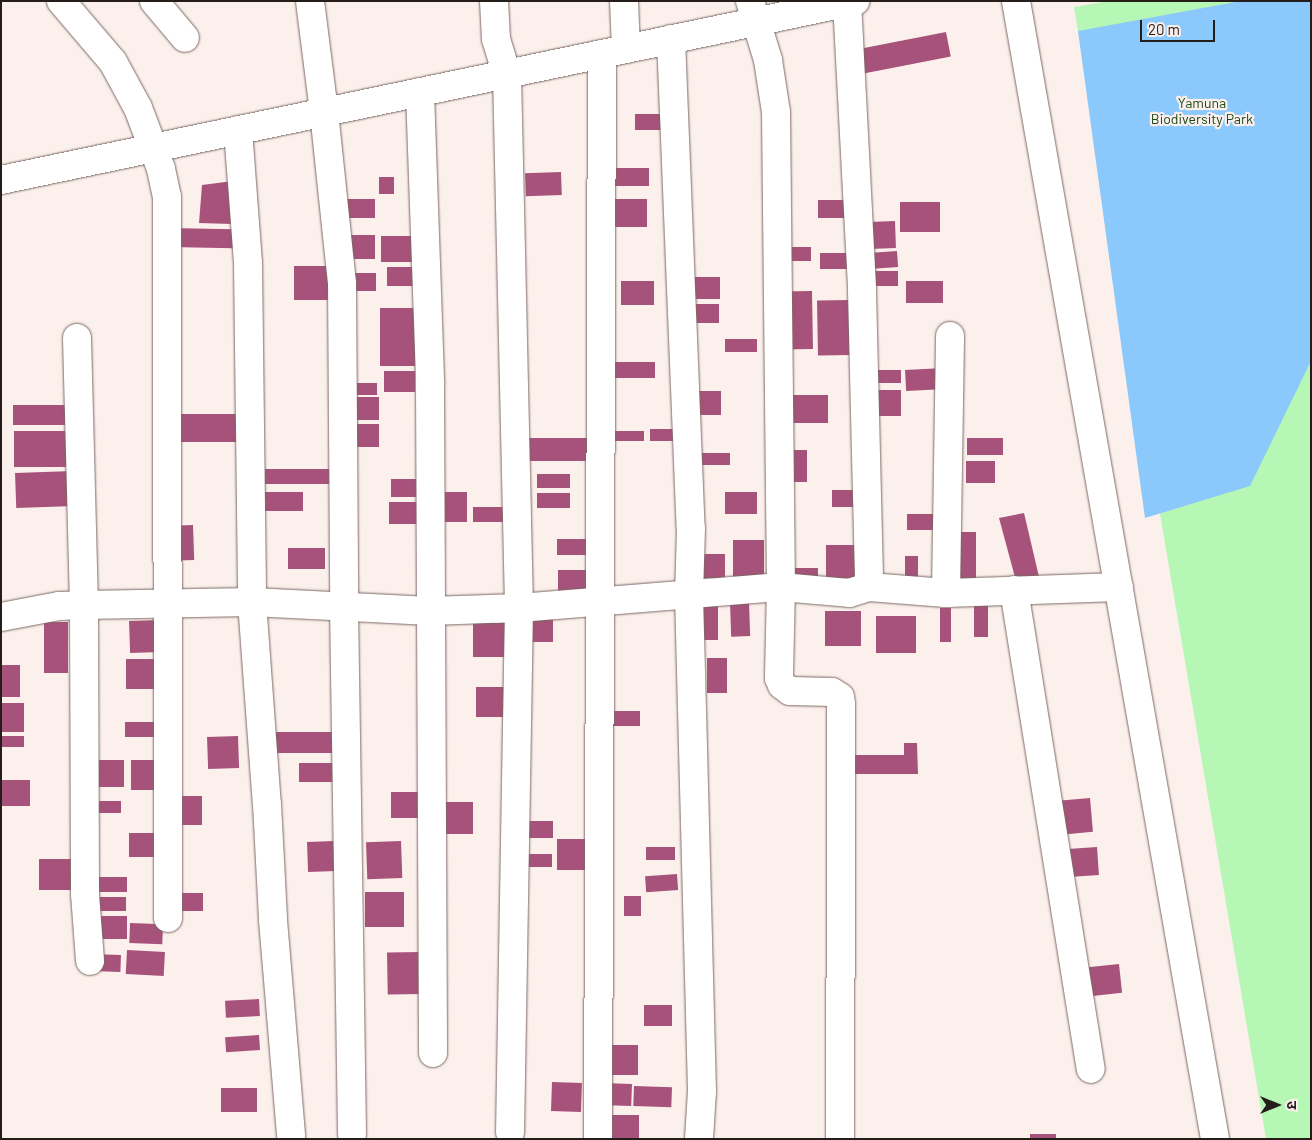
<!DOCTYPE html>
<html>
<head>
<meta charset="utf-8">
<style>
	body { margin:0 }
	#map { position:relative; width:1312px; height:1140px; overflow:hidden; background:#fcf0ec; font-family:Barlow,"Noto Sans Devanagari",sans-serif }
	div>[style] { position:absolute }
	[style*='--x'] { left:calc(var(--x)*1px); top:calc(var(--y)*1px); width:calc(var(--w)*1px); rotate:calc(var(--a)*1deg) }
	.green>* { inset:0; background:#b7f7b5 }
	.water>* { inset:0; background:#8bc8fc }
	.building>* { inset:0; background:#a7527a; transform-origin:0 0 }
	.roads { filter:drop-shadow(0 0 1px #7a6963) drop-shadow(0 0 1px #7a6963) }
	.minor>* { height:28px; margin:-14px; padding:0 14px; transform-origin:14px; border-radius:14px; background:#fff }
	span { translate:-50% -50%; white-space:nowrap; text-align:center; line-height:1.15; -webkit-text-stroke:4.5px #fcf0ec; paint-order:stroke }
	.park-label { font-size:14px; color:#1a481a }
	.frame { position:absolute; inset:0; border:2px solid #241d1a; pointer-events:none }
	.north { position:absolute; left:1252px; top:1080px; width:50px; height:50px; -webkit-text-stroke:4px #fcf0ec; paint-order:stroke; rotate:90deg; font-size:14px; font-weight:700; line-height:20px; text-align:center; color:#241d1a }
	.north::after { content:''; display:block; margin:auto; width:18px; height:22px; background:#241d1a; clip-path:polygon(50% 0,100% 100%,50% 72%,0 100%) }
	.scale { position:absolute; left:1140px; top:20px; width:75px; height:22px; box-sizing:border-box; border:2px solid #241d1a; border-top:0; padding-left:6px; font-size:15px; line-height:18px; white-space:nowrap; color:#241d1a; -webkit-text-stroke:4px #fcf0ec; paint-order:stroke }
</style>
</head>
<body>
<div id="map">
	<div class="green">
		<i style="clip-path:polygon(1109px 1px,1311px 1px,1311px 1139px,1266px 1139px,1074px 7px)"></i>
	</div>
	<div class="water">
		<i style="clip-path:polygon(1241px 1px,1311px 1px,1311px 361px,1250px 486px,1145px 518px,1078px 31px)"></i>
	</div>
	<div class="building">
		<i style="left:946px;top:32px;width:25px;height:90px;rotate:79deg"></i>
		<i style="left:635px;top:114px;width:35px;height:16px"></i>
		<i style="left:614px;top:168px;width:35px;height:18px"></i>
		<i style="left:561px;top:172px;width:23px;height:36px;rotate:88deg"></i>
		<i style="left:379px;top:177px;width:15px;height:17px"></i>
		<i style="clip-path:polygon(233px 181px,232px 224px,199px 223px,202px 185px)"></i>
		<i style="left:344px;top:199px;width:31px;height:19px"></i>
		<i style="left:613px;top:199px;width:34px;height:28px"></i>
		<i style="left:818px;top:200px;width:32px;height:18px"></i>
		<i style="left:900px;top:202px;width:40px;height:30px"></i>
		<i style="left:895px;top:221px;width:27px;height:33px;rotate:88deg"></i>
		<i style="left:169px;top:228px;width:65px;height:19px;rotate:1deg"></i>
		<i style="left:349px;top:235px;width:26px;height:24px"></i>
		<i style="left:415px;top:236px;width:26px;height:34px;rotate:90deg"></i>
		<i style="left:784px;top:247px;width:27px;height:14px"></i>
		<i style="left:897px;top:251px;width:16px;height:32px;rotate:86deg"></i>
		<i style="left:851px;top:253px;width:16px;height:31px;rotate:90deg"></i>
		<i style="left:294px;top:266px;width:39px;height:34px"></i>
		<i style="left:387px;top:267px;width:27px;height:19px"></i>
		<i style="left:898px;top:271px;width:15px;height:33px;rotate:90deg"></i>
		<i style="left:376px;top:273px;width:18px;height:31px;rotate:90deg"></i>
		<i style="left:720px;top:277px;width:22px;height:31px;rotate:90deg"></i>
		<i style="left:621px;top:281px;width:33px;height:24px"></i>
		<i style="left:943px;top:281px;width:22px;height:37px;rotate:90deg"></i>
		<i style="left:812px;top:291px;width:58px;height:32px;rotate:89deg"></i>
		<i style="left:849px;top:300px;width:55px;height:32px;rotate:89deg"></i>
		<i style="left:719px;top:304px;width:19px;height:32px;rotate:90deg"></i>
		<i style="left:415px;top:308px;width:58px;height:35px;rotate:90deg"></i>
		<i style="left:725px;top:339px;width:32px;height:13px"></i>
		<i style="left:614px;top:362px;width:41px;height:16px"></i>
		<i style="left:944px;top:368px;width:21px;height:39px;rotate:87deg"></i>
		<i style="left:869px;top:370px;width:32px;height:13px"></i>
		<i style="left:384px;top:371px;width:31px;height:21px"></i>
		<i style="left:349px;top:383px;width:28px;height:12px"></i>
		<i style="left:868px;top:390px;width:33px;height:26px"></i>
		<i style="left:689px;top:391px;width:32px;height:24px"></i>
		<i style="left:784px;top:395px;width:44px;height:28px"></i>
		<i style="left:379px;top:397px;width:23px;height:30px;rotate:90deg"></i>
		<i style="left:13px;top:405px;width:60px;height:20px"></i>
		<i style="left:240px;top:414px;width:28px;height:59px;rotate:90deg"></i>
		<i style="left:379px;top:424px;width:23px;height:31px;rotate:90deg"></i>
		<i style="left:650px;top:429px;width:30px;height:12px"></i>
		<i style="left:14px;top:431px;width:59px;height:36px"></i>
		<i style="left:644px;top:431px;width:10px;height:34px;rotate:90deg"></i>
		<i style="left:529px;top:438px;width:63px;height:23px"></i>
		<i style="left:967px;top:438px;width:36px;height:17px"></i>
		<i style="left:783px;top:450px;width:24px;height:32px"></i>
		<i style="left:700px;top:453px;width:30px;height:12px"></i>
		<i style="left:966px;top:461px;width:29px;height:22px"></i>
		<i style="left:332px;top:469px;width:15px;height:67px;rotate:90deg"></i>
		<i style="left:73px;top:471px;width:35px;height:58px;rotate:88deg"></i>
		<i style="left:570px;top:474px;width:14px;height:33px;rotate:90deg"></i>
		<i style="left:391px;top:479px;width:30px;height:18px"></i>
		<i style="left:832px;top:490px;width:24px;height:17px"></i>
		<i style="left:262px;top:492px;width:41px;height:19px"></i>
		<i style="left:437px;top:492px;width:30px;height:30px"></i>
		<i style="left:725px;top:492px;width:32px;height:22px"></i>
		<i style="left:570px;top:493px;width:15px;height:33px;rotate:90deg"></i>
		<i style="left:389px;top:502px;width:33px;height:22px"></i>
		<i style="left:473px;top:507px;width:33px;height:15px"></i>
		<i style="clip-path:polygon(1024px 513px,1040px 581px,1016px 581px,999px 518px)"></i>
		<i style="left:907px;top:514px;width:30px;height:16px"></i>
		<i style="left:193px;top:525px;width:35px;height:21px;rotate:88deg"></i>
		<i style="left:951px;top:532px;width:25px;height:51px"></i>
		<i style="left:592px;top:539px;width:16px;height:35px;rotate:90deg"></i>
		<i style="left:733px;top:540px;width:31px;height:42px"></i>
		<i style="left:857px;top:545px;width:33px;height:31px;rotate:90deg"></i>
		<i style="left:288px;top:548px;width:37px;height:21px"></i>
		<i style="left:693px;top:554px;width:32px;height:24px"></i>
		<i style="left:905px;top:556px;width:13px;height:33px"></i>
		<i style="left:789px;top:568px;width:29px;height:16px"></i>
		<i style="left:589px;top:570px;width:27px;height:31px;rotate:90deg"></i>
		<i style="left:974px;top:601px;width:14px;height:36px"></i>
		<i style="left:749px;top:602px;width:34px;height:19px;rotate:88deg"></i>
		<i style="left:697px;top:605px;width:21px;height:35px"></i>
		<i style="left:951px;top:608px;width:34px;height:11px;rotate:90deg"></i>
		<i style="left:825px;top:611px;width:36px;height:35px"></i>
		<i style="left:521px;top:613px;width:32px;height:29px"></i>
		<i style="left:876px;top:616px;width:40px;height:37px"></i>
		<i style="left:473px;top:619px;width:32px;height:38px"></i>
		<i style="left:159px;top:620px;width:32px;height:30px;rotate:88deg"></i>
		<i style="left:44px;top:622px;width:24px;height:51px"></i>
		<i style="left:707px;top:658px;width:20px;height:35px"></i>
		<i style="left:126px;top:659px;width:32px;height:30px"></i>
		<i style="left:1px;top:665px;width:19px;height:32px"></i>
		<i style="left:476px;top:687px;width:33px;height:30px"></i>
		<i style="left:1px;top:703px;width:23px;height:29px"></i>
		<i style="left:604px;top:711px;width:36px;height:15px"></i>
		<i style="left:125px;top:722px;width:31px;height:15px"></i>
		<i style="left:339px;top:732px;width:21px;height:72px;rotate:90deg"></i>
		<i style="left:1px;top:736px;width:23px;height:11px"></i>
		<i style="left:238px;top:736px;width:32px;height:31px;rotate:88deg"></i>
		<i style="clip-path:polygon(904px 743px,917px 743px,918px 774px,845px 774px,845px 755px,904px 755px)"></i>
		<i style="left:91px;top:760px;width:33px;height:27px"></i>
		<i style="left:131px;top:760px;width:30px;height:30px"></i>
		<i style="left:299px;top:763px;width:36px;height:19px"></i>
		<i style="left:1px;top:780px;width:29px;height:26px"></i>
		<i style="left:391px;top:792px;width:28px;height:26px"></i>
		<i style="left:176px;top:796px;width:26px;height:29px"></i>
		<i style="left:1090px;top:798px;width:34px;height:32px;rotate:85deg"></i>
		<i style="left:121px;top:801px;width:12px;height:31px;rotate:90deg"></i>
		<i style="left:473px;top:802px;width:32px;height:31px;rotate:90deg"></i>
		<i style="left:553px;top:821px;width:17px;height:32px;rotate:90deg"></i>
		<i style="left:159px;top:833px;width:24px;height:30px;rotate:90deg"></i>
		<i style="left:557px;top:839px;width:35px;height:31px"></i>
		<i style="left:335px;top:841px;width:30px;height:28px;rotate:88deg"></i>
		<i style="left:401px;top:841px;width:37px;height:35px;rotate:88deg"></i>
		<i style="left:675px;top:847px;width:13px;height:29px;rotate:90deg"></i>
		<i style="left:1097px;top:847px;width:28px;height:33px;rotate:86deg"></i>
		<i style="left:552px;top:854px;width:13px;height:33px;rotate:90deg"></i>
		<i style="left:39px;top:859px;width:34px;height:31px"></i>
		<i style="left:677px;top:874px;width:16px;height:32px;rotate:86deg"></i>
		<i style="left:127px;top:877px;width:15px;height:34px;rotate:90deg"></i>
		<i style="left:365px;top:892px;width:39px;height:35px"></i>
		<i style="left:172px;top:893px;width:31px;height:18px"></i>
		<i style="left:624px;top:896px;width:17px;height:20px"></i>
		<i style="left:92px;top:897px;width:34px;height:14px"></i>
		<i style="left:92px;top:916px;width:35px;height:23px"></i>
		<i style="left:130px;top:923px;width:33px;height:20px;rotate:2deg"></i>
		<i style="left:127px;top:950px;width:38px;height:24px;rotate:3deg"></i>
		<i style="left:422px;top:952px;width:42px;height:35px;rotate:89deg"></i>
		<i style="left:92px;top:954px;width:29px;height:17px;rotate:2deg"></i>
		<i style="left:1119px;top:964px;width:29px;height:34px;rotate:84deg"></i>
		<i style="left:259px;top:999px;width:17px;height:34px;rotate:87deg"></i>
		<i style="left:644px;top:1005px;width:28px;height:21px"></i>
		<i style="left:259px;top:1035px;width:15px;height:34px;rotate:86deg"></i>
		<i style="left:638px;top:1045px;width:30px;height:29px;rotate:90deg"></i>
		<i style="left:552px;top:1082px;width:30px;height:29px;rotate:2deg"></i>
		<i style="left:602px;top:1083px;width:30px;height:22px;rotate:2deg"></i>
		<i style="left:634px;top:1086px;width:38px;height:20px;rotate:2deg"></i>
		<i style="left:257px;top:1088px;width:24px;height:36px;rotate:90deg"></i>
		<i style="left:603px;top:1115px;width:36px;height:23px"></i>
		<i style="left:1030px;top:1134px;width:26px;height:5px"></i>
	</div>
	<div class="roads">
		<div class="minor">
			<i style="--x:61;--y:1;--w:80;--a:49.6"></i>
			<i style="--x:113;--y:62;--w:52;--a:61.5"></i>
			<i style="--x:138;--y:108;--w:65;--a:69.3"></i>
			<i style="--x:161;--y:169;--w:29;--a:78"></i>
			<i style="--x:167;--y:197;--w:721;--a:89.92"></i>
			<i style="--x:154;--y:1;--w:48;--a:50"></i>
			<i style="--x:310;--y:1;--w:112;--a:82.8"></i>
			<i style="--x:324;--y:112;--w:172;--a:84"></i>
			<i style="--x:342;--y:283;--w:323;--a:89.6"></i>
			<i style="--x:344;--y:606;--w:528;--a:89.13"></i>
			<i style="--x:494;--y:1;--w:38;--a:87"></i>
			<i style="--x:496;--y:39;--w:37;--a:73"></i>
			<i style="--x:507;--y:74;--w:534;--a:88.71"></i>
			<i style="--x:519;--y:608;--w:524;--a:90.98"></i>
			<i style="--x:624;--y:1;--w:48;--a:87.6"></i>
			<i style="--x:750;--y:1;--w:62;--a:73"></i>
			<i style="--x:768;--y:60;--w:53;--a:81.3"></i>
			<i style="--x:776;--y:112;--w:475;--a:89.4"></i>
			<i style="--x:781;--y:587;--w:91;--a:91.3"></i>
			<i style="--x:779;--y:678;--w:8;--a:67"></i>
			<i style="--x:782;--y:685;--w:10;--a:37"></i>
			<i style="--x:790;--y:691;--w:42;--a:1.4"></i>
			<i style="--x:832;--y:692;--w:9;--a:32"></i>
			<i style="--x:840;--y:697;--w:7;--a:82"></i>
			<i style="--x:841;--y:704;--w:435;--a:90.1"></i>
			<i style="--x:847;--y:1;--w:290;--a:87"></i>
			<i style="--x:862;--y:291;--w:296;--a:88.6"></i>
			<i style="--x:1016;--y:1;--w:1155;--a:80.08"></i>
			<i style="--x:671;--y:39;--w:489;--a:87.7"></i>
			<i style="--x:691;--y:528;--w:67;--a:91.7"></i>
			<i style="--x:689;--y:595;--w:496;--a:88.5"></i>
			<i style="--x:702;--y:1091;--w:48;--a:93.6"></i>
			<i style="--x:420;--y:92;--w:293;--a:88"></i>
			<i style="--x:430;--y:385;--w:668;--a:89.74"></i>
			<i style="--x:238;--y:130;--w:133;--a:85.7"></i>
			<i style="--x:248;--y:263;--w:339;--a:89.3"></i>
			<i style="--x:252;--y:602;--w:203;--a:85.8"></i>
			<i style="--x:267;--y:804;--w:116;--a:87"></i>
			<i style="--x:273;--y:920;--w:217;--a:85.2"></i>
			<i style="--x:1;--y:180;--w:873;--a:-11.84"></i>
			<i style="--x:77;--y:338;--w:267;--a:88.5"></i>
			<i style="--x:84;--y:605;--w:289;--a:89.8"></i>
			<i style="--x:85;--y:894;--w:67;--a:85.7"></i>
			<i style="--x:1014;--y:590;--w:485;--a:80.9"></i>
			<i style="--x:946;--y:593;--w:257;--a:-89.1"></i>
			<i style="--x:1;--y:617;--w:59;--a:-10.7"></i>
			<i style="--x:59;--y:606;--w:25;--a:-2"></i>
			<i style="--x:84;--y:605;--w:168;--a:-1"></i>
			<i style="--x:252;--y:602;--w:178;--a:2.9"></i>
			<i style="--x:430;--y:611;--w:89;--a:-1.9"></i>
			<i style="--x:519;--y:608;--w:263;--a:-4.6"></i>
			<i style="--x:781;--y:587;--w:68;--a:5"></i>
			<i style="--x:849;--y:593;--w:21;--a:-17"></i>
			<i style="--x:869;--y:587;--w:77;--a:4.5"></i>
			<i style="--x:946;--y:593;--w:173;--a:-2"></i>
			<i style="--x:598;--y:1139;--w:1085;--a:-89.79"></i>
		</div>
	</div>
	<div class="park-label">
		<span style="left:1202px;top:111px">Yamuna<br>Biodiversity Park</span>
	</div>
	<div class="frame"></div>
	<div class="north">उ</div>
	<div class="scale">20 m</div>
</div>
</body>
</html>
